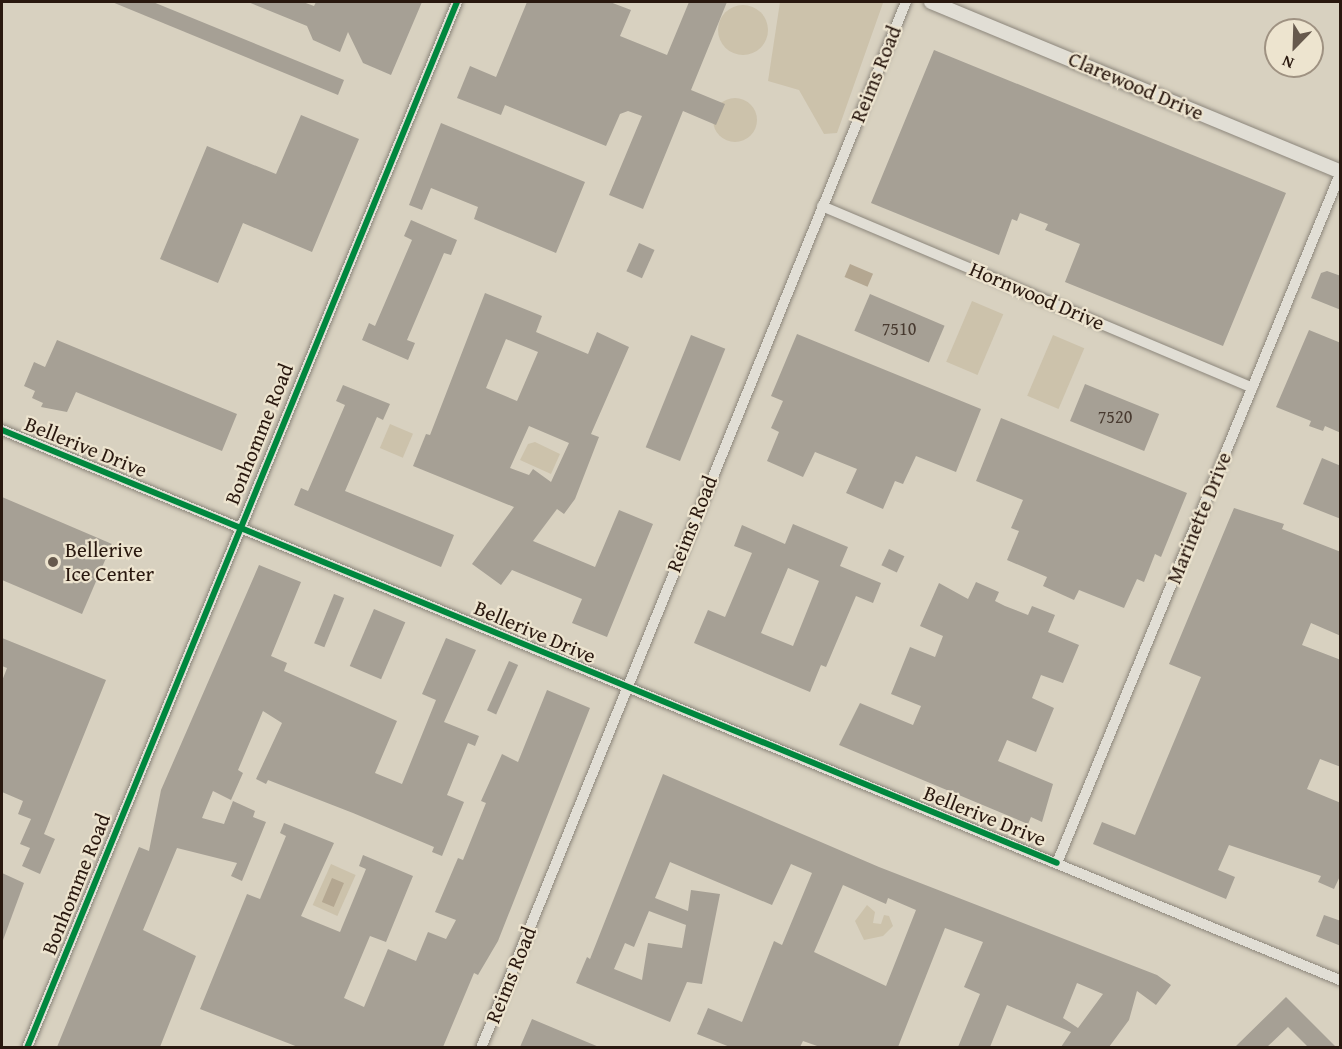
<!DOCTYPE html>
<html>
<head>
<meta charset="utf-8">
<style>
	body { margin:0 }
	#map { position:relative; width:1342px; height:1049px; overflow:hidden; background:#d8d1c0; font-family:"Gentium Book Plus",serif }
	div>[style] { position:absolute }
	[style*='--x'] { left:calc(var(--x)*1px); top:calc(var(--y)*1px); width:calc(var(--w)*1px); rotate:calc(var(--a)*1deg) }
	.green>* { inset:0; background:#ccc2ab; transform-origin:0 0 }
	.round { border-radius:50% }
	.water>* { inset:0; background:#b4a791; transform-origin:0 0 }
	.building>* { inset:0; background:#a6a095; transform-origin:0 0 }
	.roads { filter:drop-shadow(0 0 2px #8c867b) drop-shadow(0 0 2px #8c867b) }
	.minor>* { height:10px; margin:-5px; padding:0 5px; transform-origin:5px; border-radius:5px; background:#e1ded5 }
	.tertiary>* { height:14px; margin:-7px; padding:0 7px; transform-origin:7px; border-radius:7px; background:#e1ded5 }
	.cycleway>* { height:6px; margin:-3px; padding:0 3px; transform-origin:3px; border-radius:3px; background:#00873e }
	.dots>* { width:16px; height:16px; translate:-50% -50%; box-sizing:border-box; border:3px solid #ede4cf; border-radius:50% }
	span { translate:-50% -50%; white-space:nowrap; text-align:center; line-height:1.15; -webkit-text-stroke:4.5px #ede4cf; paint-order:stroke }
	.number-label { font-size:18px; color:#483a30 }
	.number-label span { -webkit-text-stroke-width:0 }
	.street-label { font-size:21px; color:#29180f }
	.poi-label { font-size:21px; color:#29180f }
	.left { translate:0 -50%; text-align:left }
	.frame { position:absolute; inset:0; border:3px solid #29180f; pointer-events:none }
	.north { position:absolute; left:1264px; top:18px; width:60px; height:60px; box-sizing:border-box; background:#ede4cf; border:2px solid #9f9282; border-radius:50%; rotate:203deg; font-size:16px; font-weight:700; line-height:24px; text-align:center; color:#29180f }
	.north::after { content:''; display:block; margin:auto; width:21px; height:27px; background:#66594d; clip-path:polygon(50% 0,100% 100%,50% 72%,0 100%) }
</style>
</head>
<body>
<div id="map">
	<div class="green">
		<i style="clip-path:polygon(780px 2px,883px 3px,837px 133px,824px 134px,799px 90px,768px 81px)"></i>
		<i class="round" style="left:718px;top:5px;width:50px;height:50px"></i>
		<i class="round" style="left:713px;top:98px;width:44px;height:44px"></i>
		<i style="left:972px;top:301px;width:34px;height:66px;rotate:23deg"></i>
		<i style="left:1053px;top:335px;width:34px;height:66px;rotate:23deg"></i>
		<i style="left:390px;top:424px;width:25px;height:26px;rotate:23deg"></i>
		<i style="clip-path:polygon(535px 442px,560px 454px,551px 474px,520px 460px,528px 444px)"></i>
		<i style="left:331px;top:864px;width:27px;height:45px;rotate:24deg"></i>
		<i style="clip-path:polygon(867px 905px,875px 912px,873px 923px,881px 924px,884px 915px,889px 916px,893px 926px,883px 936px,864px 940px,855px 921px)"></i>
	</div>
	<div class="water">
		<i style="left:850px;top:264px;width:25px;height:14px;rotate:23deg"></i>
		<i style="left:332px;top:878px;width:13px;height:26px;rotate:23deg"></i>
	</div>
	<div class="building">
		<i style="clip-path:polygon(112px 2px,153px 2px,344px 80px,338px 95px)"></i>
		<i style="clip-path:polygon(248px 2px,303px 2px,314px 6px,316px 2px,422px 2px,391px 75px,363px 63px,348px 32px,340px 52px,313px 40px,307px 26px)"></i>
		<i style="clip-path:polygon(527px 2px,610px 2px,631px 10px,620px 36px,667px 55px,689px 2px,727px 2px,691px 90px,725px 104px,716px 125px,683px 111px,643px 209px,609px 195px,642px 116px,628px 111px,620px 114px,606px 146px,505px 105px,501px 115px,457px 98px,470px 66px,496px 77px)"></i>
		<i style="clip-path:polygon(934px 50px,1286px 193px,1223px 346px,1065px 282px,1080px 244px,1045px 230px,1048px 224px,1020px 213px,1017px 221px,1012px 219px,999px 255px,871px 203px)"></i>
		<i style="clip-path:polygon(301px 115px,359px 139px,312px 252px,243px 223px,218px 283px,160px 259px,207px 146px,276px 174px)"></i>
		<i style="clip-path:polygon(441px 123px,585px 182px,556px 253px,474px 219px,478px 207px,431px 188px,422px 210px,409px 205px)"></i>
		<i style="clip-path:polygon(411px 220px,457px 240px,451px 255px,444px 253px,407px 340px,415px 343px,408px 360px,362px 340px,369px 323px,375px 326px,412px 240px,404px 236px)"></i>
		<i style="left:639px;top:243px;width:17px;height:31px;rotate:24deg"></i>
		<i style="clip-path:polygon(1327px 271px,1341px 276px,1341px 310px,1311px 298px,1321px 273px)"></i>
		<i style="clip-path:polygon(evenodd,485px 293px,542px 316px,536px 332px,588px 354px,597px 332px,629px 347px,591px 434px,599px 437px,575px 499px,564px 514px,557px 509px,533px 541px,595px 567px,619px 510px,653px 524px,607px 637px,572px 623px,582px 599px,512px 570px,501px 585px,472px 564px,514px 507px,413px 466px,426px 434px,430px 435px,485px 293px,506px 339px,538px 352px,517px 401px,486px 388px,506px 339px,485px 293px,529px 426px,569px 443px,551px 482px,533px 469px,529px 475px,510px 468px,529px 426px)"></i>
		<i style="left:870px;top:294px;width:81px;height:40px;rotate:23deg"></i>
		<i style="clip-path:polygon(1309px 330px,1341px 343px,1341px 433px,1325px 426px,1323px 431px,1309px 426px,1311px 421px,1276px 407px)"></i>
		<i style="clip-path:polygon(797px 334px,981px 409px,956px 472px,916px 456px,903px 484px,895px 481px,883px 509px,846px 493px,857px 469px,815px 452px,803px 477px,767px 461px,779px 432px,771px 428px,783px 401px,771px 396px)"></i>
		<i style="left:691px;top:335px;width:37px;height:121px;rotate:22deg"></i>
		<i style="clip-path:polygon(57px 340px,237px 414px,222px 451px,76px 392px,67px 412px,41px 407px,43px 403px,32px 398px,35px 391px,24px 386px,34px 362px,45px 367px)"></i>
		<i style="left:1085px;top:384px;width:80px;height:40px;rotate:22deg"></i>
		<i style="clip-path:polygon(343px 385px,390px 404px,383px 420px,377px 417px,345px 491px,454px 535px,441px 567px,294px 505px,301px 488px,308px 491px,345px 405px,336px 401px)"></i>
		<i style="clip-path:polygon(1001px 418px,1187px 493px,1161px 557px,1155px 554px,1144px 582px,1137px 579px,1124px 608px,1079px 590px,1074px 600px,1043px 586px,1047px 577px,1007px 560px,1019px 531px,1011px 528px,1023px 500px,976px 481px)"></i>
		<i style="clip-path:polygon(1322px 458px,1341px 466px,1341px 519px,1303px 504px)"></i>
		<i style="clip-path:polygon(2px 497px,112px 544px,82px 614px,2px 580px)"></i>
		<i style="clip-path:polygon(1234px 508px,1284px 524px,1282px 529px,1341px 552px,1341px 636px,1311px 623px,1302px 645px,1341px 660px,1341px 767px,1320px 759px,1307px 789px,1341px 803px,1341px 874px,1334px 889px,1318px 882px,1321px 876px,1229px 845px,1218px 870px,1235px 877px,1226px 899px,1093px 844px,1102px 822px,1135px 835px,1201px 677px,1169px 664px)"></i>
		<i style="clip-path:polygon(evenodd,793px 524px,848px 547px,840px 566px,881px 583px,873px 603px,856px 596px,826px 667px,821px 665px,810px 692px,694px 643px,708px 610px,725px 617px,752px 553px,734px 546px,742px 525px,785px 544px,793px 524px,788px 568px,819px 581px,793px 646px,761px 633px,788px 568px)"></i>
		<i style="left:889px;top:549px;width:17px;height:18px;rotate:25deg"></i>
		<i style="clip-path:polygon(259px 565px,301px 582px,271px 656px,287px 663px,284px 671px,397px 721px,375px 773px,402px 784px,436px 700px,422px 694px,446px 638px,476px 650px,444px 722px,479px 736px,475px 746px,468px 743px,447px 795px,464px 802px,442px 856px,432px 852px,434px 847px,353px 813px,268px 780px,266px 784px,256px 779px,282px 723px,263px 711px,238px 770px,243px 773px,231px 800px,213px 791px,202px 818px,224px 824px,233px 801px,255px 811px,253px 817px,266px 822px,242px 881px,231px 876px,237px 863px,177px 848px,143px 930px,196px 956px,160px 1047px,57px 1047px,139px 847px,149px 851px,161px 790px)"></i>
		<i style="clip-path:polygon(976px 582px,999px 592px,995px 601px,1005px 606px,1028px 615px,1032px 606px,1055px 615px,1048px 632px,1079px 645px,1063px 683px,1041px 675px,1032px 698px,1054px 708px,1036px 752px,1007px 740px,998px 761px,1053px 784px,1042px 822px,1031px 817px,1028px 824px,839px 745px,860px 703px,913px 725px,921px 706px,891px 694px,910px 647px,935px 657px,943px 636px,920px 626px,939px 583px,968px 599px)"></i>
		<i style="left:334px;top:594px;width:11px;height:53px;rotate:22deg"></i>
		<i style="left:374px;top:609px;width:34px;height:62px;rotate:23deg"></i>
		<i style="clip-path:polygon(2px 638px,106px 680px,44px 834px,55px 839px,40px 874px,22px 866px,30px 848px,20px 844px,31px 819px,18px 814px,23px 801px,2px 792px,2px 681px,7px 668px,2px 666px)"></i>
		<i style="left:509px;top:661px;width:10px;height:54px;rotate:24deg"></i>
		<i style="clip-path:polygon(547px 690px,590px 708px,498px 941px,478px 975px,474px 973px,443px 1047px,298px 1047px,200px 1009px,247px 894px,260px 899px,286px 836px,280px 833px,284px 823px,334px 843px,301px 916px,308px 919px,340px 932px,366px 869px,359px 866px,363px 855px,413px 876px,386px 942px,370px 936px,344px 998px,364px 1007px,388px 949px,416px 961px,428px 932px,446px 939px,456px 920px,435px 912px,458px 858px,463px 860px,486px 803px,481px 801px,502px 754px,518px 762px)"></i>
		<i style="clip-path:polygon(evenodd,663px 774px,879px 867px,1157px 975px,1171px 985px,1156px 1005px,1137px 991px,1129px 1020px,1109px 1047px,1061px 1047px,1071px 1032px,1007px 1005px,990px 1047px,958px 1047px,980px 994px,964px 987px,983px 942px,945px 928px,898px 1047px,820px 1047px,803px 1041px,800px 1047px,730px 1047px,697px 1034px,708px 1008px,742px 1022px,774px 941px,782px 945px,812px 873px,791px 864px,772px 905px,670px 862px,655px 898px,688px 911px,691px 890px,720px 894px,702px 984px,687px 982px,670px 1022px,576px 983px,587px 957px,590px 959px,663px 774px,843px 885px,886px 904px,888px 898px,916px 910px,886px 986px,814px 952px,843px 885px,663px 774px,649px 911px,686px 925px,682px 948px,648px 943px,642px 980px,614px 969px,625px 943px,634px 947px,649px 911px,663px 774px,1077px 983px,1103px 994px,1078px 1028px,1063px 1018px,1077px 983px)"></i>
		<i style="clip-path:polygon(2px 873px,24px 883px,2px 943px)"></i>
		<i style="clip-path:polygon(1324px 915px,1341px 921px,1341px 946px,1316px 936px)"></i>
		<i style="clip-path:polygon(1286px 997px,1336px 1047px,1308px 1047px,1288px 1027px,1267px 1047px,1235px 1047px)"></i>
		<i style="clip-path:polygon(532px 1019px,563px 1032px,599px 1047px,520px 1047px)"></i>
	</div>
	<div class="roads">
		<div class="minor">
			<i style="--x:822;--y:206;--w:467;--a:22.9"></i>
			<i style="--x:2;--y:430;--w:1447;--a:22.35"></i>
			<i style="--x:1057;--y:863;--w:745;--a:-67.67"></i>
			<i style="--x:27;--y:1048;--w:1131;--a:-67.65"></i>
			<i style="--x:481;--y:1048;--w:1129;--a:-67.89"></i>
		</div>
		<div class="tertiary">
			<i style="--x:931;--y:2;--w:443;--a:22.5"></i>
		</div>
	</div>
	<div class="cycleway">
		<i style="--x:2;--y:430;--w:1140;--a:22.31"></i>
		<i style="--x:27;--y:1048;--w:1131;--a:-67.65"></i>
	</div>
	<div class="dots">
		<i style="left:53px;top:562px;background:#66594d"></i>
	</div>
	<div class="number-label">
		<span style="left:899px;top:329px">7510</span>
		<span style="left:1115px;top:417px">7520</span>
	</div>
	<div class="street-label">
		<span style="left:876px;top:74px;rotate:-68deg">Reims Road</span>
		<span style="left:1136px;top:86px;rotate:23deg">Clarewood Drive</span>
		<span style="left:1037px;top:296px;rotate:23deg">Hornwood Drive</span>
		<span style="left:259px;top:434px;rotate:-68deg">Bonhomme Road</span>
		<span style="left:86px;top:447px;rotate:22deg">Bellerive Drive</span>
		<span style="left:1199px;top:518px;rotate:-68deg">Marinette Drive</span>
		<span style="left:692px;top:524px;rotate:-68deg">Reims Road</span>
		<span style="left:535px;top:632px;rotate:23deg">Bellerive Drive</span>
		<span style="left:985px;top:816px;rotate:22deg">Bellerive Drive</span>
		<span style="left:76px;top:884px;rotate:-68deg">Bonhomme Road</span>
		<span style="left:511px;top:975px;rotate:-68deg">Reims Road</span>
	</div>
	<div class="poi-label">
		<span class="left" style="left:65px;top:562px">Bellerive<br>Ice Center</span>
	</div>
	<div class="frame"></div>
	<div class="north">N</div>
</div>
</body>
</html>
